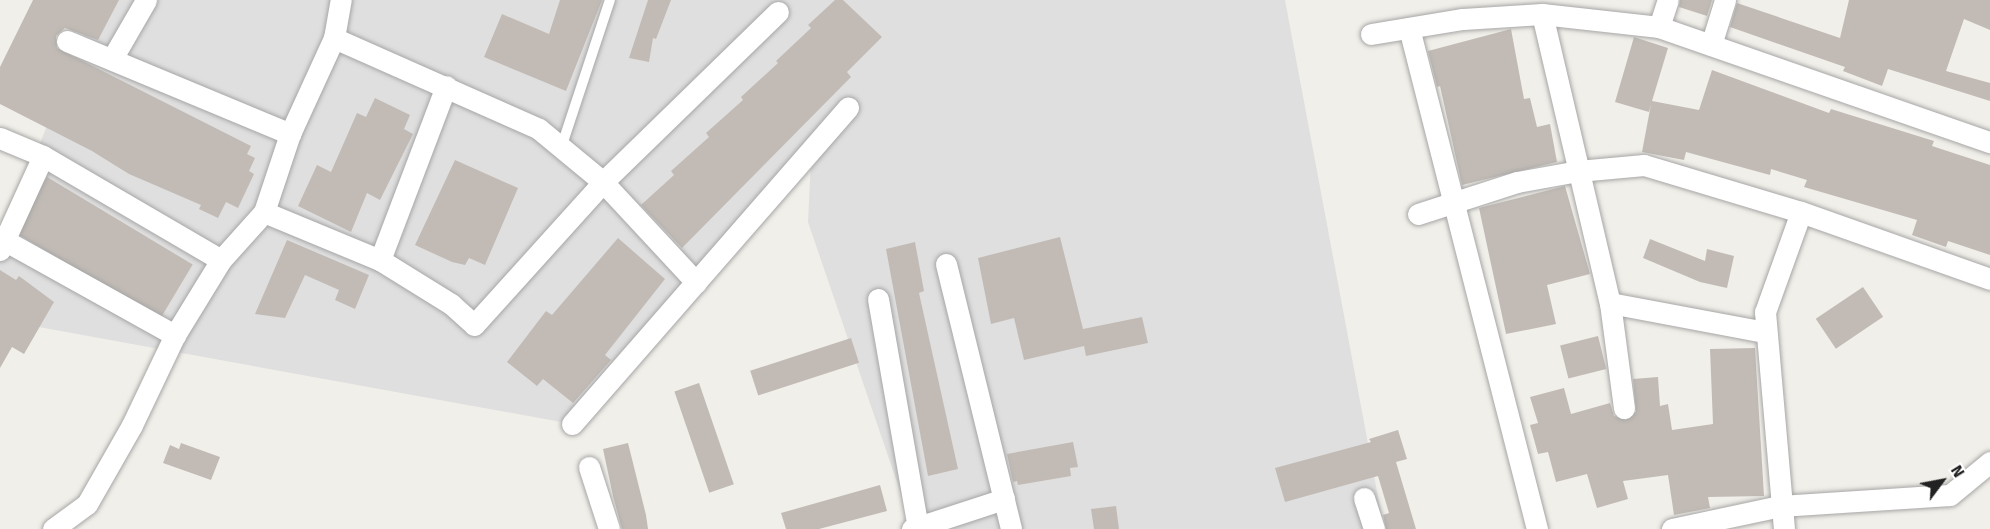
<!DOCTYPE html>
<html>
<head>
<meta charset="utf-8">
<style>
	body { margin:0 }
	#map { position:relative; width:1990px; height:529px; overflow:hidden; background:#f1efe9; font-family:"Fira Sans",sans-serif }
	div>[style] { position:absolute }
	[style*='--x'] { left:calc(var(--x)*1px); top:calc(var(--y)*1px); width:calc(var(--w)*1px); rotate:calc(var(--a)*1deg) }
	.residential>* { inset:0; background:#e0dfdf }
	.building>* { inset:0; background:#c2bbb5; transform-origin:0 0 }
	.roads { filter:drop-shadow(0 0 2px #a6a6a6) drop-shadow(0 0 2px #a6a6a6) }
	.service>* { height:10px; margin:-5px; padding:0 5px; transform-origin:5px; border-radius:5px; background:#fff }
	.minor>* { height:21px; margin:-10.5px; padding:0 10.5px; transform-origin:10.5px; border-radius:10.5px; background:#fff }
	span { translate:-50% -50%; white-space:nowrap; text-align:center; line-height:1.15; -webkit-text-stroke:4.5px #fff; paint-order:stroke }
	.north { position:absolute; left:1912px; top:451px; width:60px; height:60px; -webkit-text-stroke:4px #fff; paint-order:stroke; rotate:58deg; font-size:16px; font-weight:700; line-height:24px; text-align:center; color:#222 }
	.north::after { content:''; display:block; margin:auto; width:21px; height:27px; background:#222; clip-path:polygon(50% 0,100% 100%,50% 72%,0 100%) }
</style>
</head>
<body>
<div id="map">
	<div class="residential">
		<i style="clip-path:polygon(98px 0,1285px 0,1384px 529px,913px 529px,808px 222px,811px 159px,572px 424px,0 320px,0 242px)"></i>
	</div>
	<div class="building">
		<i style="clip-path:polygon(33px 0,119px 0,98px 40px,65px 28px,56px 36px,57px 48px,251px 146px,247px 154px,255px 158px,249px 171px,254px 174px,238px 208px,226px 202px,218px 218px,199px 209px,201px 205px,129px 174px,92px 151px,0 104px,0 67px)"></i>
		<i style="clip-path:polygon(560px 0,602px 0,566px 91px,484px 57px,502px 14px,549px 34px)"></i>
		<i style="clip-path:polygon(648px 0,671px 0,656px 39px,653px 38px,649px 62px,629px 58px)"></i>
		<i style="clip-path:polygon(835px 0,843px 0,882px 37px,847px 72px,851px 77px,682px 248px,641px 205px,674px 175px,671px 171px,709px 137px,706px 133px,743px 100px,741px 97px,778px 63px,776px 61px,811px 28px,808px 25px)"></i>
		<i style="clip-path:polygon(1680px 0,1712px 0,1707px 16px,1679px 7px)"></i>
		<i style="clip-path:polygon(1849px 0,1990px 0,1990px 30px,1964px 19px,1946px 71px,1990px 83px,1990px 101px,1888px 69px,1882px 86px,1843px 71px,1845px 67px,1730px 27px,1737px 3px,1840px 38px)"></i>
		<i style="clip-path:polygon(1511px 29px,1524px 99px,1530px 98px,1537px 127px,1550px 124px,1557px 162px,1462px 185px,1440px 86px,1437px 87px,1428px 51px)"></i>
		<i style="clip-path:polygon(1634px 37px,1668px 48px,1652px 101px,1699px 110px,1712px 70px,1829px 113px,1831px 109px,1934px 141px,1932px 146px,1990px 165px,1990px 255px,1948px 241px,1946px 247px,1912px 235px,1917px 220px,1804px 187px,1807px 180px,1771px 169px,1770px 175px,1686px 152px,1684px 160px,1642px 152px,1651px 104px,1649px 112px,1615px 102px)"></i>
		<i style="clip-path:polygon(375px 98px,410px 115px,404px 129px,413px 134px,380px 200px,367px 193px,351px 232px,298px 206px,317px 165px,331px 172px,357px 113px,366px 117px)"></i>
		<i style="clip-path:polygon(455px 160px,518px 188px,485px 265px,469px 258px,465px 265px,452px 262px,415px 245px)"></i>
		<i style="left:47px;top:177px;width:170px;height:64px;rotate:31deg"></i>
		<i style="clip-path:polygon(1565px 186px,1590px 274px,1547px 285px,1556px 324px,1506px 334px,1479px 208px)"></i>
		<i style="clip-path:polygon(1060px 237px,1083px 329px,1142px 317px,1148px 343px,1086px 356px,1084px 346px,1024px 360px,1014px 318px,991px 324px,978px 258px)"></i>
		<i style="clip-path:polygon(618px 238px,665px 279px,605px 355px,611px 360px,573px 403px,543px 379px,537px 386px,507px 362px,546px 311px,552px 315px)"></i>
		<i style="clip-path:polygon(1650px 239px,1705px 261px,1707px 249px,1734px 256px,1727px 288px,1700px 282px,1643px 258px)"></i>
		<i style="clip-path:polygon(287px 240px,369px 275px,355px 309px,335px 300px,339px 290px,305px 275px,285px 318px,255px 314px)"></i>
		<i style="clip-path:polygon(915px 242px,924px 291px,919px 293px,958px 469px,928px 476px,886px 249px)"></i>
		<i style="clip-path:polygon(0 270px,16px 280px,19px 276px,54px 302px,24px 354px,12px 347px,0 368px)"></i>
		<i style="left:1863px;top:287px;width:36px;height:57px;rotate:56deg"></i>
		<i style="left:1598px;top:336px;width:34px;height:39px;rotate:76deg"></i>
		<i style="left:851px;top:338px;width:26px;height:106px;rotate:72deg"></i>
		<i style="clip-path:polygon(1755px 348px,1764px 496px,1708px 497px,1710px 508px,1674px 515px,1668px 475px,1623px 481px,1628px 499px,1597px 508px,1587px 474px,1556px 482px,1548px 452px,1538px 454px,1530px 425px,1538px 423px,1530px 397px,1564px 388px,1571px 414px,1610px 403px,1614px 416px,1626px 420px,1636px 412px,1633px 379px,1658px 377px,1660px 406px,1668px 404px,1672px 430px,1713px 424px,1710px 349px)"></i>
		<i style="left:699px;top:383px;width:107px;height:26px;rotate:71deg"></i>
		<i style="clip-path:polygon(1398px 430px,1407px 459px,1396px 462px,1416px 529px,1386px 529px,1383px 515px,1389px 513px,1378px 476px,1285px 502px,1275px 468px,1371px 442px,1369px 439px)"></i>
		<i style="clip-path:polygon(1073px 442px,1078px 467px,1070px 468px,1071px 476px,1018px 485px,1017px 481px,1013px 482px,1007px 454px)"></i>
		<i style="clip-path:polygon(181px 443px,220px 457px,211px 480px,163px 463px,170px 445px,179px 449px)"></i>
		<i style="clip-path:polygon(628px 443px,646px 515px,648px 529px,622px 529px,613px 496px,603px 449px)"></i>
		<i style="clip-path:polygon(880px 485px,887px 511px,819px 529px,786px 529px,781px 513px)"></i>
		<i style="clip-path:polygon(1116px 506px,1119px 529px,1094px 529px,1091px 509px)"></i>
	</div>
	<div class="roads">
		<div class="service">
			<i style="--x:561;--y:148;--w:156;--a:-71.7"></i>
		</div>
		<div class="minor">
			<i style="--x:1542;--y:14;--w:297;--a:76.8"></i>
			<i style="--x:1610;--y:303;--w:158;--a:10.6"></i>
			<i style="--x:1659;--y:27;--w:28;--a:-72"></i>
			<i style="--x:1409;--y:28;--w:517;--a:75.67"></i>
			<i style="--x:1371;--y:34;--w:93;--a:-9.3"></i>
			<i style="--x:1463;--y:19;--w:79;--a:-3.6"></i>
			<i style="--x:1542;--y:14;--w:118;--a:6.3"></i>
			<i style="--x:1659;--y:27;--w:350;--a:19.2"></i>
			<i style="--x:334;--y:38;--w:224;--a:23.9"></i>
			<i style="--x:539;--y:129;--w:83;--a:39.6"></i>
			<i style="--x:603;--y:182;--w:137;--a:47.1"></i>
			<i style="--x:67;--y:41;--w:242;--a:22.6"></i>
			<i style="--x:1711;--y:45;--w:47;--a:-72.7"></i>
			<i style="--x:112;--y:59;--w:68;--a:-60"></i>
			<i style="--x:0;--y:138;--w:47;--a:22.7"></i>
			<i style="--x:43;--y:156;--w:206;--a:30.3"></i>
			<i style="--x:264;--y:212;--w:126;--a:22.5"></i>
			<i style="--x:380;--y:260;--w:84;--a:31.8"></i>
			<i style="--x:451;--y:304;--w:31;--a:42"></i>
			<i style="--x:474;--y:325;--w:193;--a:-47.9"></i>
			<i style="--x:603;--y:182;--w:244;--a:-44.2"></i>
			<i style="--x:1418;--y:214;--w:104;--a:-17.9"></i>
			<i style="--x:1517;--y:182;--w:62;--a:-10.2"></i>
			<i style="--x:1578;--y:171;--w:66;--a:-5.2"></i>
			<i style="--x:1644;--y:165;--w:164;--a:16.7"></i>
			<i style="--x:1801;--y:212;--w:201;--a:19.5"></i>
			<i style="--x:4;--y:240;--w:196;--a:29.1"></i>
			<i style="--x:175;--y:335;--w:88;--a:-58.5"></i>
			<i style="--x:221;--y:260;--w:64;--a:-48.1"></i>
			<i style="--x:264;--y:212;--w:82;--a:-71.6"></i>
			<i style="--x:290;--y:134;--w:106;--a:-65.4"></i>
			<i style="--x:334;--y:38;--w:39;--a:-80"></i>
			<i style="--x:0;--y:250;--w:103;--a:-65.4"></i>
			<i style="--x:380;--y:260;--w:186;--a:-69.2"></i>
			<i style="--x:946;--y:264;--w:273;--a:76.2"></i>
			<i style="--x:878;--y:299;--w:233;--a:80.1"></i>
			<i style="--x:1610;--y:303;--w:106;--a:82.4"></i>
			<i style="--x:572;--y:424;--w:420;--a:-48.9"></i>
			<i style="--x:589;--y:467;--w:65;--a:72.1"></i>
			<i style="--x:1364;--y:498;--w:33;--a:72"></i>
			<i style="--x:53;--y:529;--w:42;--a:-36.3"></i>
			<i style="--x:87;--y:504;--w:91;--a:-60.3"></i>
			<i style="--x:132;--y:425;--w:100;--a:-64.5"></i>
			<i style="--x:912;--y:529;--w:97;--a:-18.1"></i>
			<i style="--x:1672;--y:529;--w:110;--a:-12"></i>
			<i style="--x:1780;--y:506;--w:170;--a:-3.7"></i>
			<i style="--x:1950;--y:495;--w:52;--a:-39.5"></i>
			<i style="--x:1784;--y:529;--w:218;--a:-95"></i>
			<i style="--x:1765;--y:312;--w:106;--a:-70.2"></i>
		</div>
	</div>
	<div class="north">N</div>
</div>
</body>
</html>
